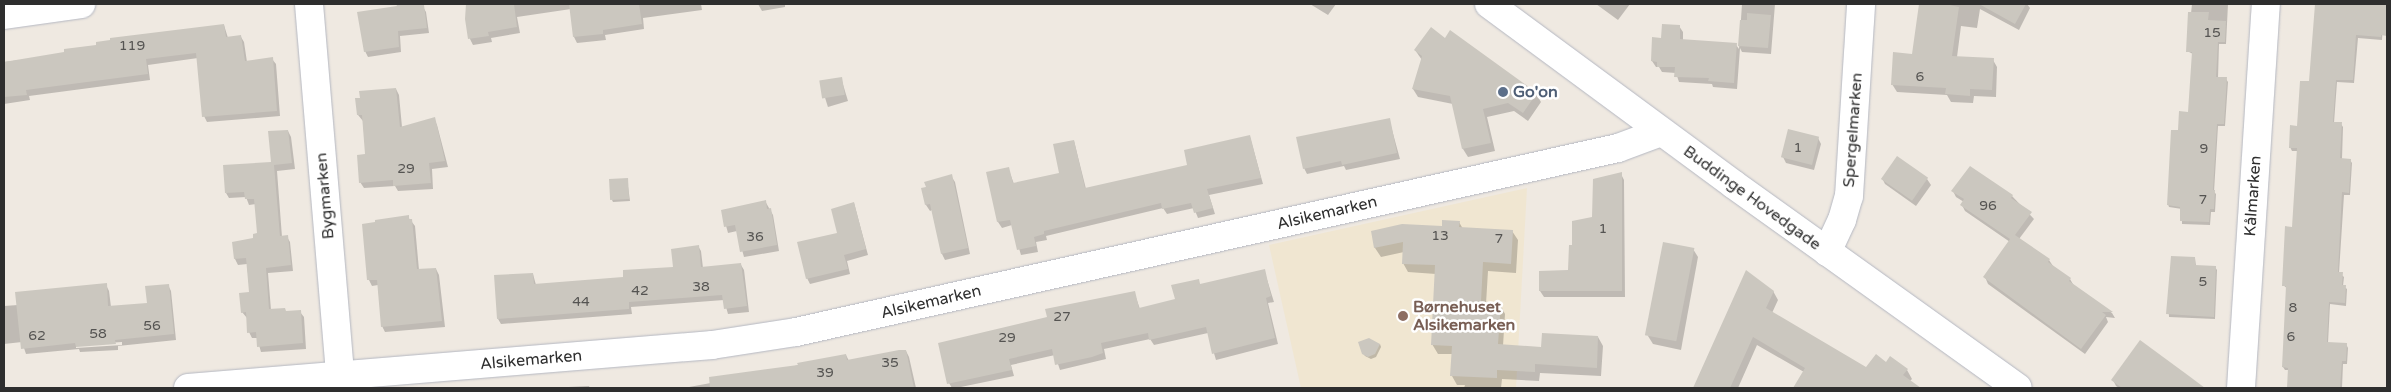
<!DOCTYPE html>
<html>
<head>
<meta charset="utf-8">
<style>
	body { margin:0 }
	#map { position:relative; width:2391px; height:392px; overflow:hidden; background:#efe9e1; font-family:"Varela Round",sans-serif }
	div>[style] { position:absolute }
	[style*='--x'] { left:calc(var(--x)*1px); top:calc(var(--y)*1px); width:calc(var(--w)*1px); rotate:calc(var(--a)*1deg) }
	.education>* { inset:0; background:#f0e6d1 }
	.shadow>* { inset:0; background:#0003; transform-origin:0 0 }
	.building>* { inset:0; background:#cbc7bf; transform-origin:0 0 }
	.roads { filter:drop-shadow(0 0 1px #b4b7c1) drop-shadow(0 0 1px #b4b7c1) }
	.minor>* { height:28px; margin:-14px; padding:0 14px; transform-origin:14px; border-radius:14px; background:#fff }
	.dots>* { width:14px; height:14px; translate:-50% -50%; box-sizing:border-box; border:2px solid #fff; border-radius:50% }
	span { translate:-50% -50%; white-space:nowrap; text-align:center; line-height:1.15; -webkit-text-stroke:5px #fff; paint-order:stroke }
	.number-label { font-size:14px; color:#555452 }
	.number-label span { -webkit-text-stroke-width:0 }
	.service-label { font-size:16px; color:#4e5e75; font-weight:700 }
	.left { translate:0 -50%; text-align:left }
	.street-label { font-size:16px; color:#2e2e2e }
	.education-label { font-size:16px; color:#785e54; font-weight:700 }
	.frame { position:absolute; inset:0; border:5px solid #2e2e2e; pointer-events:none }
</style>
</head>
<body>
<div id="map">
	<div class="education">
		<i style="clip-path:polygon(1527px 188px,1516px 388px,1301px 388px,1269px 245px)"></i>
	</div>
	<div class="shadow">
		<i style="clip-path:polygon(398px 4px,415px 4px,423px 7px,426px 12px,429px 33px,400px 36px,401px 52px,368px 57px,365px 51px,398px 7px)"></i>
		<i style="clip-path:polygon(466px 4px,701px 4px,702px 10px,643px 18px,644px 29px,605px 35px,606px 40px,577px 43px,574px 37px,571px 9px,517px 17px,520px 33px,491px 38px,492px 42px,473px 45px,470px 39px)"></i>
		<i style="clip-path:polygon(758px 4px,785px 4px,785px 7px,762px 11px)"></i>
		<i style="clip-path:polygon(1310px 4px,1336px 4px,1328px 15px)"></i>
		<i style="clip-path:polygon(1596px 4px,1630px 4px,1618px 20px)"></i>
		<i style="clip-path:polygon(1742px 4px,1775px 4px,1771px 54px,1742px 52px,1740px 48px,1737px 89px,1713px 87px,1712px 84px,1679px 82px,1676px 73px,1662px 72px,1659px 67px,1656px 67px,1652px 61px,1663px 39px,1679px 26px,1683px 32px,1683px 40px,1736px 45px,1739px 49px)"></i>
		<i style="clip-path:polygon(1920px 4px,2027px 4px,2030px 8px,2019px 30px,1980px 9px,1977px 28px,1961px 26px,1957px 57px,1993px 60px,1997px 67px,1996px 97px,1974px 96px,1973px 103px,1951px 102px,1947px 95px,1897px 92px,1892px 84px,1913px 55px)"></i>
		<i style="clip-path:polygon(2192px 4px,2228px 4px,2226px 44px,2219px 44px,2218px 78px,2226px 79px,2228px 82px,2225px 126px,2218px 126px,2214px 192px,2216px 194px,2215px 212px,2211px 212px,2210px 225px,2182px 224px,2182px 209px,2169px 207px,2168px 204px,2179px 132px,2189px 113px,2193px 54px,2187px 51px)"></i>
		<i style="clip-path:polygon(2316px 4px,2376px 4px,2375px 20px,2383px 24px,2382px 40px,2358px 38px,2354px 83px,2337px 82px,2334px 123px,2341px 124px,2343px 127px,2342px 159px,2350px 160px,2352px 163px,2350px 195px,2344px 195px,2339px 273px,2344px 277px,2343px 286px,2347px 289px,2346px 306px,2330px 304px,2328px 343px,2346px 344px,2348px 348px,2347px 364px,2343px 364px,2342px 388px,2288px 388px,2289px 370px,2285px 370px,2283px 367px,2288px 289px,2283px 285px,2293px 228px,2298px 151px,2292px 151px,2290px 147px,2299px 127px,2310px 83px)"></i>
		<i style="clip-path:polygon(224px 25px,228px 38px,241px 37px,244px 42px,247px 62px,272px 59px,276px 64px,280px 116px,207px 122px,204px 116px,198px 58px,148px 65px,150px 80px,29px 96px,30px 100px,4px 104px,4px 62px,45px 57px)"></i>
		<i style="clip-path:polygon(1445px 40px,1536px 94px,1541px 102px,1528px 121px,1514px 111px,1487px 117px,1495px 151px,1468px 157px,1463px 149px,1453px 104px,1418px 97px,1413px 89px,1422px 60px,1415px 50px)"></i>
		<i style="left:841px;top:78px;width:24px;height:21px;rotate:73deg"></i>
		<i style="clip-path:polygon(396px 89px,399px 95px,402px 127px,434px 119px,437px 125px,448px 167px,432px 169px,433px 189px,398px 191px,395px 186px,364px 188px,360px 182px,366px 155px,363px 121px,358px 115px)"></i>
		<i style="clip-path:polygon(1389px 119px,1400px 159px,1346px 170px,1344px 166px,1307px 174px,1304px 168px)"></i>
		<i style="clip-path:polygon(288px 131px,291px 137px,295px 169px,277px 171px,282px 237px,287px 237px,290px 242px,293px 271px,268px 273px,271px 310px,287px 313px,300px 312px,304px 317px,306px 349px,261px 352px,257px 338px,252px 338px,249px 332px,247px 318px,242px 312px,250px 293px,247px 264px,238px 265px,235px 259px,233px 243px,255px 239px,258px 234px,256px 204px,249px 205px,246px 197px,229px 198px,226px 193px,273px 163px)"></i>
		<i style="clip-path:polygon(1250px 137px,1263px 184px,1209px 195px,1215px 214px,1198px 218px,1194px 208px,1167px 214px,1163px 208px,1046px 236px,1047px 240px,1036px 242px,1038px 252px,1021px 255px,1012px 225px,1002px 228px,998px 222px,988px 173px,1008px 168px,1014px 184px,1061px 174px,1074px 141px,1086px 189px,1188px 166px)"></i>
		<i style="clip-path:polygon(1818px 138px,1821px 144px,1814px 170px,1786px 163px,1783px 157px)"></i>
		<i style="clip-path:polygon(1621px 174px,1624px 180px,1625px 297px,1544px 297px,1540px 291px,1570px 272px,1574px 246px)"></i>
		<i style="clip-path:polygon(951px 176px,955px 182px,970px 254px,945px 260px,942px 254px,932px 210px,930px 211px,926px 205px,923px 189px)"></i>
		<i style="clip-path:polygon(1882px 178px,1927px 179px,1931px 185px,1916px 206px,1885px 184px)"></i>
		<i style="clip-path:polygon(627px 179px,630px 201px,613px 202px,612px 200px)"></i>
		<i style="clip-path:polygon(1953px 191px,2012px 196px,2034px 219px,2019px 239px,2049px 260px,2053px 266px,2070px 279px,2074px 286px,2112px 313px,2115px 318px,2106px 317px,2108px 322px,2085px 354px,1988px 284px,1985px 277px,2010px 242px,1965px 211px,1962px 205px,1964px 202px,1956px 197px)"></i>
		<i style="clip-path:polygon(765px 201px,773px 215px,779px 251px,744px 257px,737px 231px,728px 233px,722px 211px)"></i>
		<i style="clip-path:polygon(854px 203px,868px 255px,847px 261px,850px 274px,810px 284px,807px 278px,839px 234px)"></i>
		<i style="clip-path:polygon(408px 217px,415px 226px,419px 270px,436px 269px,439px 275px,445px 327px,385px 332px,382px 326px,378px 285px,372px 286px,369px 280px,364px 225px)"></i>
		<i style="clip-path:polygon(1459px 222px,1463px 229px,1512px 231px,1518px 240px,1516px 273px,1488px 271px,1486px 304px,1500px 304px,1505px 314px,1503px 346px,1542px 348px,1598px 337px,1603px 346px,1601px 376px,1540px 373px,1539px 381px,1502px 379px,1501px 388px,1464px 388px,1465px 385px,1457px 385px,1452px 376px,1453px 354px,1438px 354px,1432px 344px,1436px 274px,1408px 272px,1403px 263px,1404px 252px,1381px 257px,1375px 248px,1372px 232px,1443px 228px)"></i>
		<i style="clip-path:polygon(698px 246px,701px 251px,703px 268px,741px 265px,744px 270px,749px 312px,728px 314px,724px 300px,631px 307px,632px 314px,501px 324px,498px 319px,533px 274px,536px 285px,624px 278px,674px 268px)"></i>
		<i style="clip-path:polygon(1693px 249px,1698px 257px,1681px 350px,1653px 344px,1648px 336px)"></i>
		<i style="clip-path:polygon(2195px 258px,2196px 266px,2215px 267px,2217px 270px,2215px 319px,2169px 317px,2168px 298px)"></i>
		<i style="clip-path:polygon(1264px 270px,1274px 302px,1268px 303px,1278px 344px,1216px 360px,1208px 333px,1154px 345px,1150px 339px,1104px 349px,1106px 359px,1060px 370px,1055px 355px,1011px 365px,1014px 376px,956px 388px,952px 388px,949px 383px,1049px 318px,1134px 292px,1140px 309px,1176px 300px,1198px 280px,1200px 285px)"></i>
		<i style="clip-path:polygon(evenodd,106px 285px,109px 291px,111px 307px,148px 304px,168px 285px,171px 291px,176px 340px,118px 346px,118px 350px,80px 352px,79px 349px,26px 354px,22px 342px,4px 344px,4px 306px,18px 305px,106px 285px,122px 342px,122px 345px,76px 348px,76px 345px,122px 342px)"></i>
		<i style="clip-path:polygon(1773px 291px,1778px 300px,1772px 313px,1867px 369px,1886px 364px,1907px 370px,1912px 379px,1910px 381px,1919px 388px,1842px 388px,1835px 384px,1833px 388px,1795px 388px,1804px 372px,1757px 345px,1738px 388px,1697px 388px,1695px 385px)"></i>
		<i style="clip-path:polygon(2141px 342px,2203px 388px,2119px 388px,2116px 386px,2113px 380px)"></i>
		<i style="clip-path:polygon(1380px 344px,1381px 347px,1376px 357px,1371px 359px,1365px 356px,1363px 353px)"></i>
		<i style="clip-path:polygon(906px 351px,909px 357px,916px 388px,665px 388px,689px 387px,738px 378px,846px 355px,849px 361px)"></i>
		<i style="clip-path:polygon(589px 386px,590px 388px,569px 388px,568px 387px)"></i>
	</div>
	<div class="building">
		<i style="clip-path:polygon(396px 4px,424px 5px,427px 28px,398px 31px,399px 47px,364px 52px,357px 12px,397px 6px)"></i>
		<i style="clip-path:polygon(466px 4px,514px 4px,517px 27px,488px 32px,489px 36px,468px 39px,465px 19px)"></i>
		<i style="clip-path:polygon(569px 4px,639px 4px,642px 24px,603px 30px,603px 34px,573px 37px)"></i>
		<i style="clip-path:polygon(1919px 4px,1945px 4px,1959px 7px,1952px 56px,1994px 58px,1992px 90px,1970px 89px,1970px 96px,1945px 94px,1946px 88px,1891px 85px,1893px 52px,1912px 54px)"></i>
		<i style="clip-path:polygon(1979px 4px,2026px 4px,2015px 24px)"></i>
		<i style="clip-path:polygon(2315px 4px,2387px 4px,2387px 36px,2381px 35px,2381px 37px,2356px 35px,2353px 80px,2336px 80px,2333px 122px,2342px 122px,2340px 158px,2351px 159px,2349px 193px,2342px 192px,2338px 272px,2343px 272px,2342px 285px,2346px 285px,2345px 303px,2329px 302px,2327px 342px,2347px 343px,2346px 361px,2342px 361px,2340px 388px,2287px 388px,2288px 368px,2282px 367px,2286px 286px,2282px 286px,2285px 226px,2292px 227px,2297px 148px,2289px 148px,2290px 125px,2297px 126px,2300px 81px,2309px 81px)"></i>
		<i style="clip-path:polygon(2188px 12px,2209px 12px,2208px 20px,2226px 21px,2225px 42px,2218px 42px,2216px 77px,2227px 77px,2224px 124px,2217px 124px,2213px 190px,2215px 190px,2214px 209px,2210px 209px,2209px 222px,2180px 221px,2180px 207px,2167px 205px,2171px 130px,2178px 130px,2179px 111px,2188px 112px,2192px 52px,2186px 52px)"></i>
		<i style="clip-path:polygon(1747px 13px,1771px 15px,1768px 48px,1738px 46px,1740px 20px,1747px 20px)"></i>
		<i style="clip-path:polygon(224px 24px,226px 37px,241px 35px,245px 61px,273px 57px,277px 111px,202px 117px,196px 53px,146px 59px,148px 74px,26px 90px,27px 95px,4px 97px,4px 62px,64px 52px,64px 49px,96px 45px,96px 42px,110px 40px,110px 38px)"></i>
		<i style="clip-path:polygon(1662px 24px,1680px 25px,1680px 39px,1737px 43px,1734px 83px,1708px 81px,1709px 78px,1674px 77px,1675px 67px,1657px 67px,1657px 62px,1651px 61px,1652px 37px,1661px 38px)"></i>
		<i style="clip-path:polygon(1431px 27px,1445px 38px,1450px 30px,1537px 93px,1523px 113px,1508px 103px,1483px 109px,1491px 143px,1462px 149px,1450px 96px,1412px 89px,1422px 56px,1414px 50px)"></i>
		<i style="left:842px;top:77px;width:18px;height:23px;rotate:81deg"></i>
		<i style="clip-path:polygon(396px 88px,400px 127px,435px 117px,445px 161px,429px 163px,431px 183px,393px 186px,393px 180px,359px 183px,357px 155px,365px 154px,362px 115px,357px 115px,355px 98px,360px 98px,359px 91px)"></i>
		<i style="clip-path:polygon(1390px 118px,1397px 153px,1342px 165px,1341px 161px,1303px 169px,1296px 137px)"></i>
		<i style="left:1788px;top:129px;width:32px;height:29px;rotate:14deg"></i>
		<i style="clip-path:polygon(288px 130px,292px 163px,274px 165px,280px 236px,288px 235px,291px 265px,266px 268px,269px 309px,285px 308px,286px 311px,301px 310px,303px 343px,257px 347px,256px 332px,247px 333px,246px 312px,241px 313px,239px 293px,249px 292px,246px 258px,234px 259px,232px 242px,253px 238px,253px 234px,257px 233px,254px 199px,245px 199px,244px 192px,225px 193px,223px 165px,271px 162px,268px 131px)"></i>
		<i style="clip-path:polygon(1250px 135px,1261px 178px,1207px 189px,1213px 208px,1194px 213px,1191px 203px,1162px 209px,1161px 203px,1044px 231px,1044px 234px,1034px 237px,1036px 246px,1017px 250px,1010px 220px,997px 222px,986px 172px,1009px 167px,1013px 183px,1059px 173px,1053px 144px,1074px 140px,1085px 188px,1187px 165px,1184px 150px)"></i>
		<i style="left:1897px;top:156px;width:38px;height:28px;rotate:35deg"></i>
		<i style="clip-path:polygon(1970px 166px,2013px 195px,2011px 198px,2032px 212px,2015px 235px,2050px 259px,2048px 262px,2071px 278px,2069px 281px,2113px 312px,2102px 312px,2106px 315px,2081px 349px,1983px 277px,2010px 239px,1960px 205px,1964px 199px,1951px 191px)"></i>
		<i style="clip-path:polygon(1622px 172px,1622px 291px,1539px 291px,1539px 271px,1568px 270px,1569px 245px,1572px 245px,1572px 221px,1592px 217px,1593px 179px)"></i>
		<i style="clip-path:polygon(952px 174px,968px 248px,941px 254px,930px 204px,925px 205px,921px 188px,926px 187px,924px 182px)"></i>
		<i style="left:628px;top:178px;width:21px;height:19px;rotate:87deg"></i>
		<i style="clip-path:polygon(766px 200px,767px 209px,771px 208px,777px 245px,740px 252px,735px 225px,724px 227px,721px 210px)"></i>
		<i style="clip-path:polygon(854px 202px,866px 249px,844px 255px,848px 269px,806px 279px,797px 242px,837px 233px,831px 209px)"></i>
		<i style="clip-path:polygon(409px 215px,409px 219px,412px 219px,417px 269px,436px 268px,442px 321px,381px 327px,377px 280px,367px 280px,362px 224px,375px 222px,375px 220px)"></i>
		<i style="clip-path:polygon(1442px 220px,1460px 221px,1459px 227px,1513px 230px,1511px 264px,1483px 262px,1481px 302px,1501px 303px,1498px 344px,1541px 347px,1542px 333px,1598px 336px,1597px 368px,1535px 364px,1535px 372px,1497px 370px,1497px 378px,1450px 376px,1452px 346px,1431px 345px,1435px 265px,1402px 264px,1403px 242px,1374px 248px,1371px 231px,1402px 224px,1442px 226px)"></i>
		<i style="left:1663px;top:242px;width:32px;height:95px;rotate:11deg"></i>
		<i style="clip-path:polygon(699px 245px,701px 267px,741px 263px,747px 306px,724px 309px,722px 295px,629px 302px,629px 309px,497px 319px,494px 275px,533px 273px,534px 284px,623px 277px,623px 270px,673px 267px,671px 249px)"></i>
		<i style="clip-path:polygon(2171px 256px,2195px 257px,2195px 265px,2216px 266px,2214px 317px,2166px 314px)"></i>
		<i style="clip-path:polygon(1265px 269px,1271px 296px,1266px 298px,1275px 338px,1212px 354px,1206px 327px,1149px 340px,1148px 333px,1101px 343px,1103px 353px,1092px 357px,1055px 365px,1052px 349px,1009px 359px,1012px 370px,947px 384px,938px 343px,1047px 317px,1045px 309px,1135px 291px,1139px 308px,1175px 299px,1171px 285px,1199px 279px,1200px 284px)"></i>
		<i style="clip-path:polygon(1746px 270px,1774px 291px,1766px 308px,1866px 367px,1876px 354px,1886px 362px,1890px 356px,1908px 369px,1903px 375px,1921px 388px,1793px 388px,1805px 368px,1753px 337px,1730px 388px,1693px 388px)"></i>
		<i style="clip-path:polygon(107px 283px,108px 306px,147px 303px,145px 286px,169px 284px,174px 334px,115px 340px,116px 344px,76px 347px,75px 343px,21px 349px,15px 292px)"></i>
		<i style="clip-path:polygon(1369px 338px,1380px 344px,1375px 354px,1368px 357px,1362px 354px,1358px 342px)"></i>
		<i style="clip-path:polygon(2140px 340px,2189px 376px,2205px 388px,2122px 388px,2111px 380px)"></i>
		<i style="clip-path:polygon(899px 350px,906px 350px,914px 388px,710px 388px,709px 377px,798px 365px,797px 363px,846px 354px,847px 360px)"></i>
	</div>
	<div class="roads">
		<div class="minor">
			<i style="--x:309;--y:4;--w:385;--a:85.2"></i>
			<i style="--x:1489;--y:4;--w:303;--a:36.4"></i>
			<i style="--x:1733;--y:184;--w:350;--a:35.6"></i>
			<i style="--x:4;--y:15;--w:78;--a:-8.1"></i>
			<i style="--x:1827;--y:252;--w:35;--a:-65"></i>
			<i style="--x:1842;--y:220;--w:25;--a:-74"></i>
			<i style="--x:1849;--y:196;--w:192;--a:-86.4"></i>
			<i style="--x:188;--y:388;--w:526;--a:-4.69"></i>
			<i style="--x:712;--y:345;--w:85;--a:-8.8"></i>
			<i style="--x:796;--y:332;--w:842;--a:-12.62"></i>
			<i style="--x:1618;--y:148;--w:46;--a:-20.4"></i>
			<i style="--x:2241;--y:388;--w:385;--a:-86.3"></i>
		</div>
	</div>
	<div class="dots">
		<i style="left:1503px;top:92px;background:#5c6f8a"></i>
		<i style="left:1403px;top:316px;background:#8d6e63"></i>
	</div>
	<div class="number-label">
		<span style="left:2212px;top:33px">15</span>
		<span style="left:132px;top:46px">119</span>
		<span style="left:1920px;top:77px">6</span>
		<span style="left:1798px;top:148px">1</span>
		<span style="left:2204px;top:149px">9</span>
		<span style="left:406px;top:169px">29</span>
		<span style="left:2203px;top:200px">7</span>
		<span style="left:1988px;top:206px">96</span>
		<span style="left:1603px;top:229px">1</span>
		<span style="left:1440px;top:236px">13</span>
		<span style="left:755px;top:237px">36</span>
		<span style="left:1499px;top:239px">7</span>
		<span style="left:2203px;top:282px">5</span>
		<span style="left:701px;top:287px">38</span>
		<span style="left:640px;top:291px">42</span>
		<span style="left:581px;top:302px">44</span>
		<span style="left:2293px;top:308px">8</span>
		<span style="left:1062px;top:317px">27</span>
		<span style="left:152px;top:326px">56</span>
		<span style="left:98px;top:334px">58</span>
		<span style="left:37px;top:336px">62</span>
		<span style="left:2291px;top:337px">6</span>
		<span style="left:1007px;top:338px">29</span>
		<span style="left:890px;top:363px">35</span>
		<span style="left:825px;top:373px">39</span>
	</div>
	<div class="service-label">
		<span class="left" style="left:1513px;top:92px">Go'on</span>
	</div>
	<div class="street-label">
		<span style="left:1853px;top:130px;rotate:-86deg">Spergelmarken</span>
		<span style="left:325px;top:196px;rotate:-95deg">Bygmarken</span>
		<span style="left:2253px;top:196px;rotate:-86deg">Kålmarken</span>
		<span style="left:1752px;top:198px;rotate:36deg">Buddinge Hovedgade</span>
		<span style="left:1327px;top:213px;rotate:-13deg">Alsikemarken</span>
		<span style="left:931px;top:302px;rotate:-13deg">Alsikemarken</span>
		<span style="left:531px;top:360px;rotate:-5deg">Alsikemarken</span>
	</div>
	<div class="education-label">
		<span class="left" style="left:1413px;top:316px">Børnehuset<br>Alsikemarken</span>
	</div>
	<div class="frame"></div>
</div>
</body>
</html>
